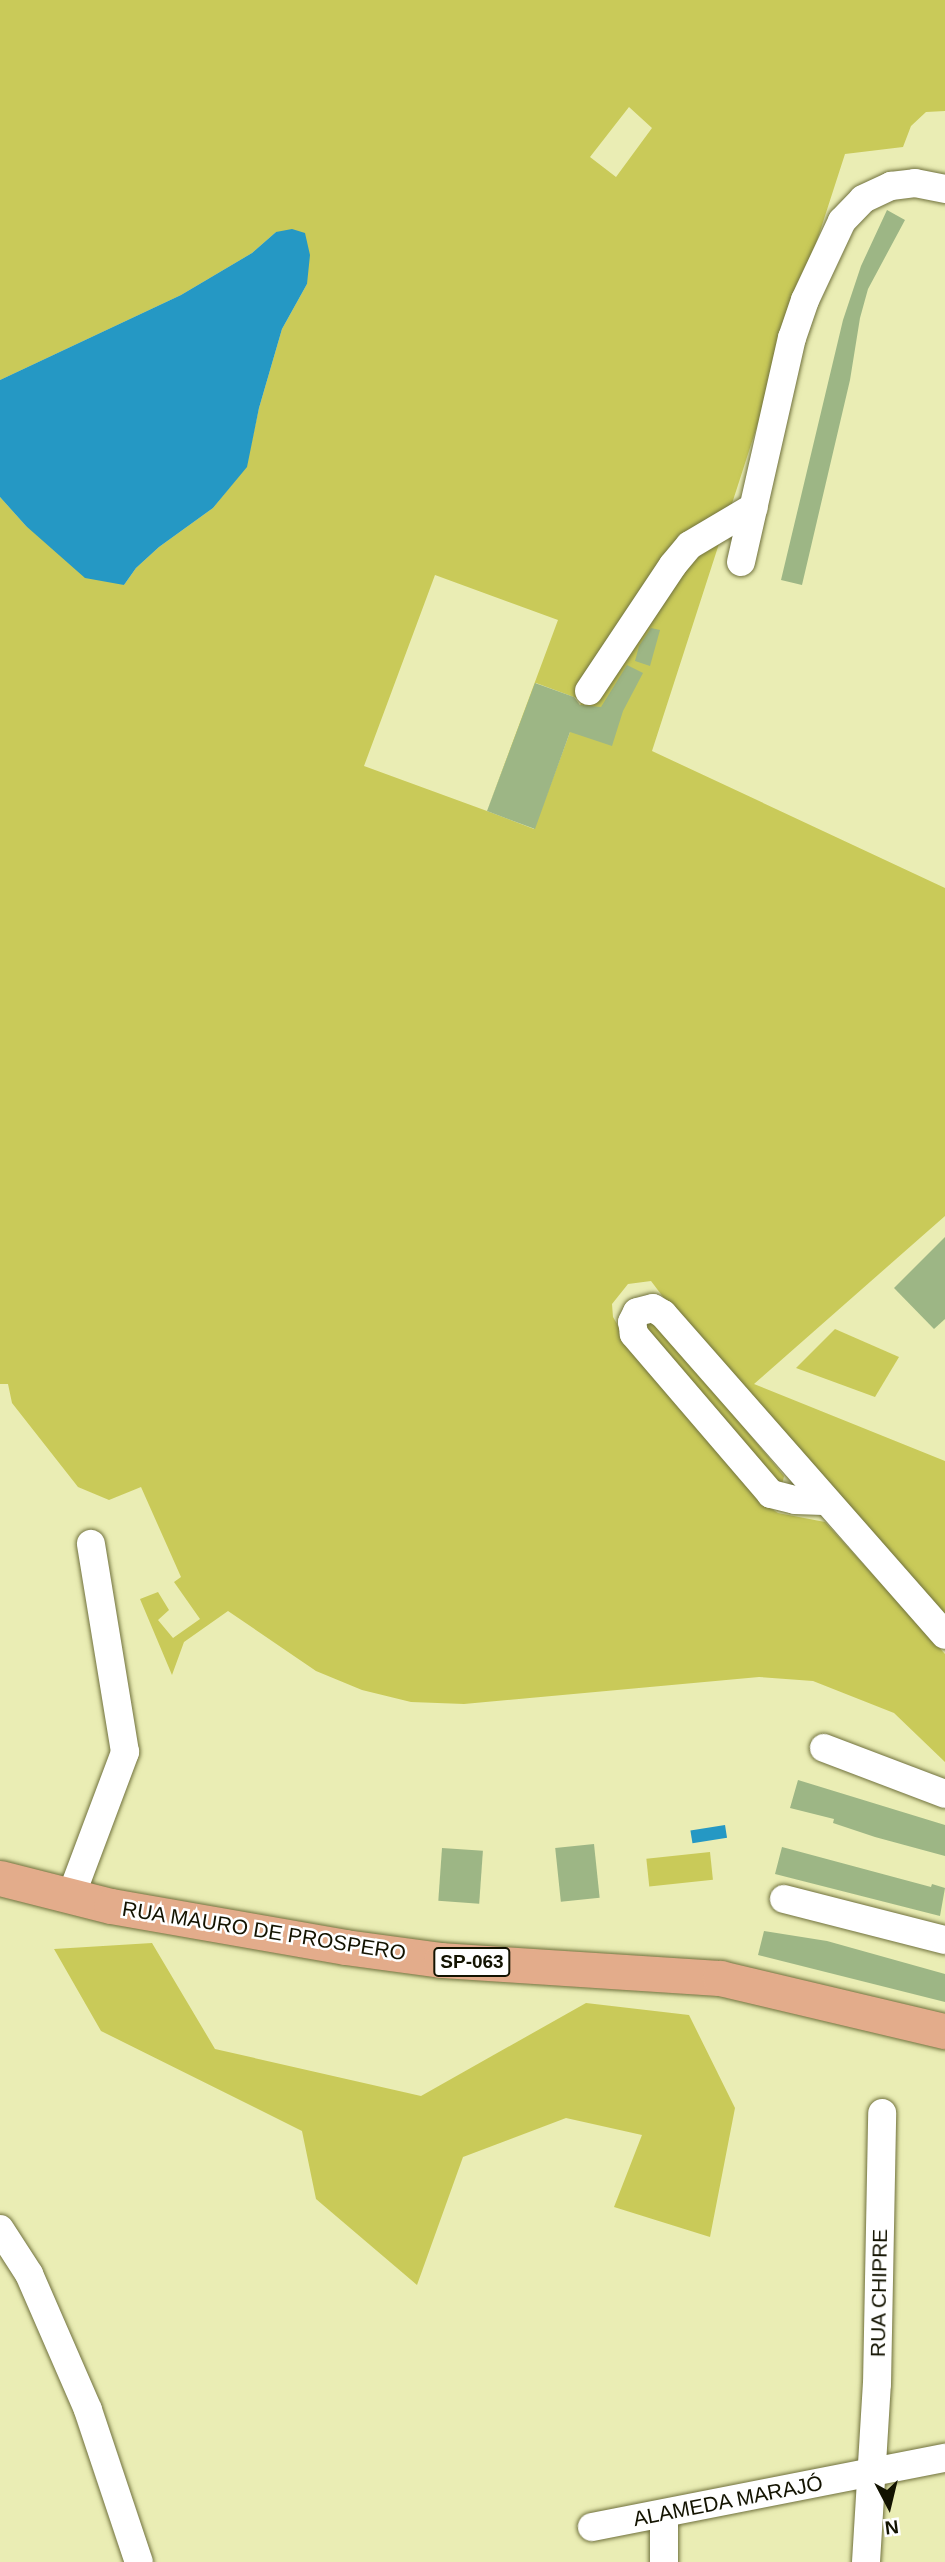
<!DOCTYPE html>
<html>
<head>
<meta charset="utf-8">
<style>
	body { margin:0 }
	#map { position:relative; width:945px; height:2562px; overflow:hidden; background:#eaedb4; font-family:Helvetica,sans-serif }
	div>[style] { position:absolute }
	[style*='--x'] { left:calc(var(--x)*1px); top:calc(var(--y)*1px); width:calc(var(--w)*1px); rotate:calc(var(--a)*1deg) }
	.green>* { inset:0; background:#c9ca59; transform-origin:0 0 }
	.water>* { inset:0; background:#2598c4; transform-origin:0 0 }
	.building>* { inset:0; background:#9db685; transform-origin:0 0 }
	.roads { filter:drop-shadow(0 0 2px #70713d) drop-shadow(0 0 2px #70713d) }
	.minor>* { height:28px; margin:-14px; padding:0 14px; transform-origin:14px; border-radius:14px; background:#fff }
	.major>* { height:35px; margin:-17.5px; padding:0 17.5px; transform-origin:17.5px; border-radius:17.5px; background:#e3ac8b }
	span { translate:-50% -50%; white-space:nowrap; text-align:center; line-height:1.15; -webkit-text-stroke:5px #fff; paint-order:stroke }
	.shield-label span { padding:2px 5px; background:#fff; border:2px solid; border-radius:5px; -webkit-text-stroke-width:0 }
	.shield-label { font-size:19px; color:#131301; font-weight:700 }
	.street-label { font-size:21px; color:#131301 }
	.north { position:absolute; left:854px; top:2471px; width:70px; height:70px; -webkit-text-stroke:5px #fff; paint-order:stroke; rotate:173deg; font-size:19px; font-weight:700; line-height:28px; text-align:center; color:#131301 }
	.north::after { content:''; display:block; margin:auto; width:24px; height:32px; background:#131301; clip-path:polygon(50% 0,100% 100%,50% 72%,0 100%) }
</style>
</head>
<body>
<div id="map">
	<div class="green">
		<i style="clip-path:polygon(evenodd,0 0,945px 0,945px 111px,926px 112px,911px 126px,903px 147px,845px 154px,652px 751px,945px 888px,945px 1216px,754px 1384px,945px 1461px,945px 1626px,736px 1393px,651px 1281px,628px 1284px,612px 1304px,613px 1317px,620px 1329px,766px 1505px,778px 1513px,825px 1522px,945px 1654px,945px 1762px,894px 1713px,813px 1681px,759px 1677px,464px 1704px,411px 1702px,362px 1690px,316px 1671px,228px 1611px,184px 1642px,172px 1675px,140px 1599px,158px 1592px,169px 1610px,158px 1620px,173px 1638px,200px 1619px,174px 1582px,181px 1577px,141px 1487px,109px 1500px,78px 1487px,12px 1403px,8px 1384px,0 1384px,0 497px,26px 526px,124px 585px,136px 568px,159px 547px,213px 508px,246px 467px,259px 408px,282px 329px,307px 284px,276px 232px,252px 253px,181px 295px,0 380px,0 0,629px 107px,652px 128px,616px 177px,590px 157px,629px 107px,0 0,435px 575px,558px 620px,487px 811px,364px 766px,435px 575px,0 0,536px 683px,582px 700px,534px 829px,487px 811px,536px 683px)"></i>
		<i style="clip-path:polygon(650px 1320px,657px 1322px,784px 1476px,782px 1486px,645px 1326px)"></i>
		<i style="clip-path:polygon(835px 1329px,899px 1357px,875px 1397px,796px 1368px)"></i>
		<i style="left:710px;top:1852px;width:28px;height:64px;rotate:84deg"></i>
		<i style="clip-path:polygon(152px 1943px,215px 2049px,421px 2096px,586px 2003px,689px 2015px,735px 2108px,710px 2237px,614px 2207px,642px 2135px,566px 2118px,463px 2157px,417px 2285px,316px 2199px,302px 2131px,101px 2031px,54px 1949px)"></i>
	</div>
	<div class="water">
		<i style="clip-path:polygon(292px 229px,305px 233px,310px 255px,307px 284px,282px 329px,259px 408px,247px 467px,213px 508px,159px 547px,136px 568px,124px 585px,85px 578px,26px 526px,0 497px,0 380px,181px 295px,252px 253px,276px 232px)"></i>
		<i style="left:725px;top:1825px;width:13px;height:35px;rotate:81deg"></i>
	</div>
	<div class="building">
		<i style="clip-path:polygon(887px 210px,905px 220px,868px 289px,860px 318px,850px 380px,802px 585px,781px 580px,843px 320px,861px 266px)"></i>
		<i style="clip-path:polygon(651px 628px,660px 630px,650px 666px,635px 661px,639px 646px)"></i>
		<i style="clip-path:polygon(627px 665px,643px 673px,623px 711px,612px 746px,570px 732px,535px 829px,487px 811px,535px 683px,574px 697px,580px 705px,601px 707px)"></i>
		<i style="clip-path:polygon(945px 1237px,945px 1319px,934px 1329px,894px 1288px)"></i>
		<i style="clip-path:polygon(798px 1780px,945px 1825px,945px 1856px,875px 1837px,833px 1823px,834px 1819px,790px 1808px)"></i>
		<i style="left:594px;top:1844px;width:54px;height:39px;rotate:84deg"></i>
		<i style="clip-path:polygon(782px 1847px,931px 1887px,932px 1884px,945px 1888px,940px 1916px,775px 1874px)"></i>
		<i style="left:442px;top:1848px;width:41px;height:53px;rotate:4deg"></i>
		<i style="clip-path:polygon(764px 1931px,827px 1941px,945px 1974px,945px 2002px,758px 1955px)"></i>
	</div>
	<div class="roads">
		<div class="minor">
			<i style="--x:741;--y:562;--w:230;--a:-77.2"></i>
			<i style="--x:792;--y:338;--w:40;--a:-71.1"></i>
			<i style="--x:805;--y:300;--w:87;--a:-64.9"></i>
			<i style="--x:842;--y:221;--w:30;--a:-46"></i>
			<i style="--x:863;--y:199;--w:31;--a:-25"></i>
			<i style="--x:891;--y:186;--w:24;--a:-7"></i>
			<i style="--x:915;--y:183;--w:31;--a:11"></i>
			<i style="--x:589;--y:691;--w:151;--a:-56.3"></i>
			<i style="--x:673;--y:565;--w:26;--a:-50"></i>
			<i style="--x:690;--y:545;--w:74;--a:-30.7"></i>
			<i style="--x:824;--y:1501;--w:29;--a:-178"></i>
			<i style="--x:795;--y:1500;--w:25;--a:-166"></i>
			<i style="--x:771;--y:1494;--w:211;--a:-130.6"></i>
			<i style="--x:634;--y:1334;--w:12;--a:-99"></i>
			<i style="--x:632;--y:1322;--w:11;--a:-63"></i>
			<i style="--x:637;--y:1312;--w:16;--a:-14"></i>
			<i style="--x:653;--y:1308;--w:12;--a:31"></i>
			<i style="--x:663;--y:1314;--w:427;--a:48.7"></i>
			<i style="--x:824;--y:1748;--w:129;--a:20.8"></i>
			<i style="--x:71;--y:1896;--w:154;--a:-69.4"></i>
			<i style="--x:125;--y:1752;--w:211;--a:-99.3"></i>
			<i style="--x:784;--y:1899;--w:166;--a:14.3"></i>
			<i style="--x:0;--y:2229;--w:54;--a:57.2"></i>
			<i style="--x:29;--y:2274;--w:148;--a:66.5"></i>
			<i style="--x:88;--y:2410;--w:160;--a:71.5"></i>
			<i style="--x:592;--y:2527;--w:360;--a:-11.1"></i>
			<i style="--x:664;--y:2562;--w:48;--a:-90"></i>
			<i style="--x:866;--y:2562;--w:178;--a:-86.5"></i>
			<i style="--x:877;--y:2384;--w:271;--a:-88.9"></i>
		</div>
		<div class="major">
			<i style="--x:0;--y:1878;--w:114;--a:14.2"></i>
			<i style="--x:111;--y:1906;--w:238;--a:9.9"></i>
			<i style="--x:345;--y:1947;--w:97;--a:7.7"></i>
			<i style="--x:441;--y:1960;--w:280;--a:3.7"></i>
			<i style="--x:720;--y:1978;--w:231;--a:13.3"></i>
		</div>
	</div>
	<div class="shield-label">
		<span style="left:472px;top:1962px">SP-063</span>
	</div>
	<div class="street-label">
		<span style="left:264px;top:1931px;rotate:9deg">RUA MAURO DE PROSPERO</span>
		<span style="left:879px;top:2293px;rotate:-89deg">RUA CHIPRE</span>
		<span style="left:728px;top:2501px;rotate:-11deg">ALAMEDA MARAJÓ</span>
	</div>
	<div class="north">N</div>
</div>
</body>
</html>
